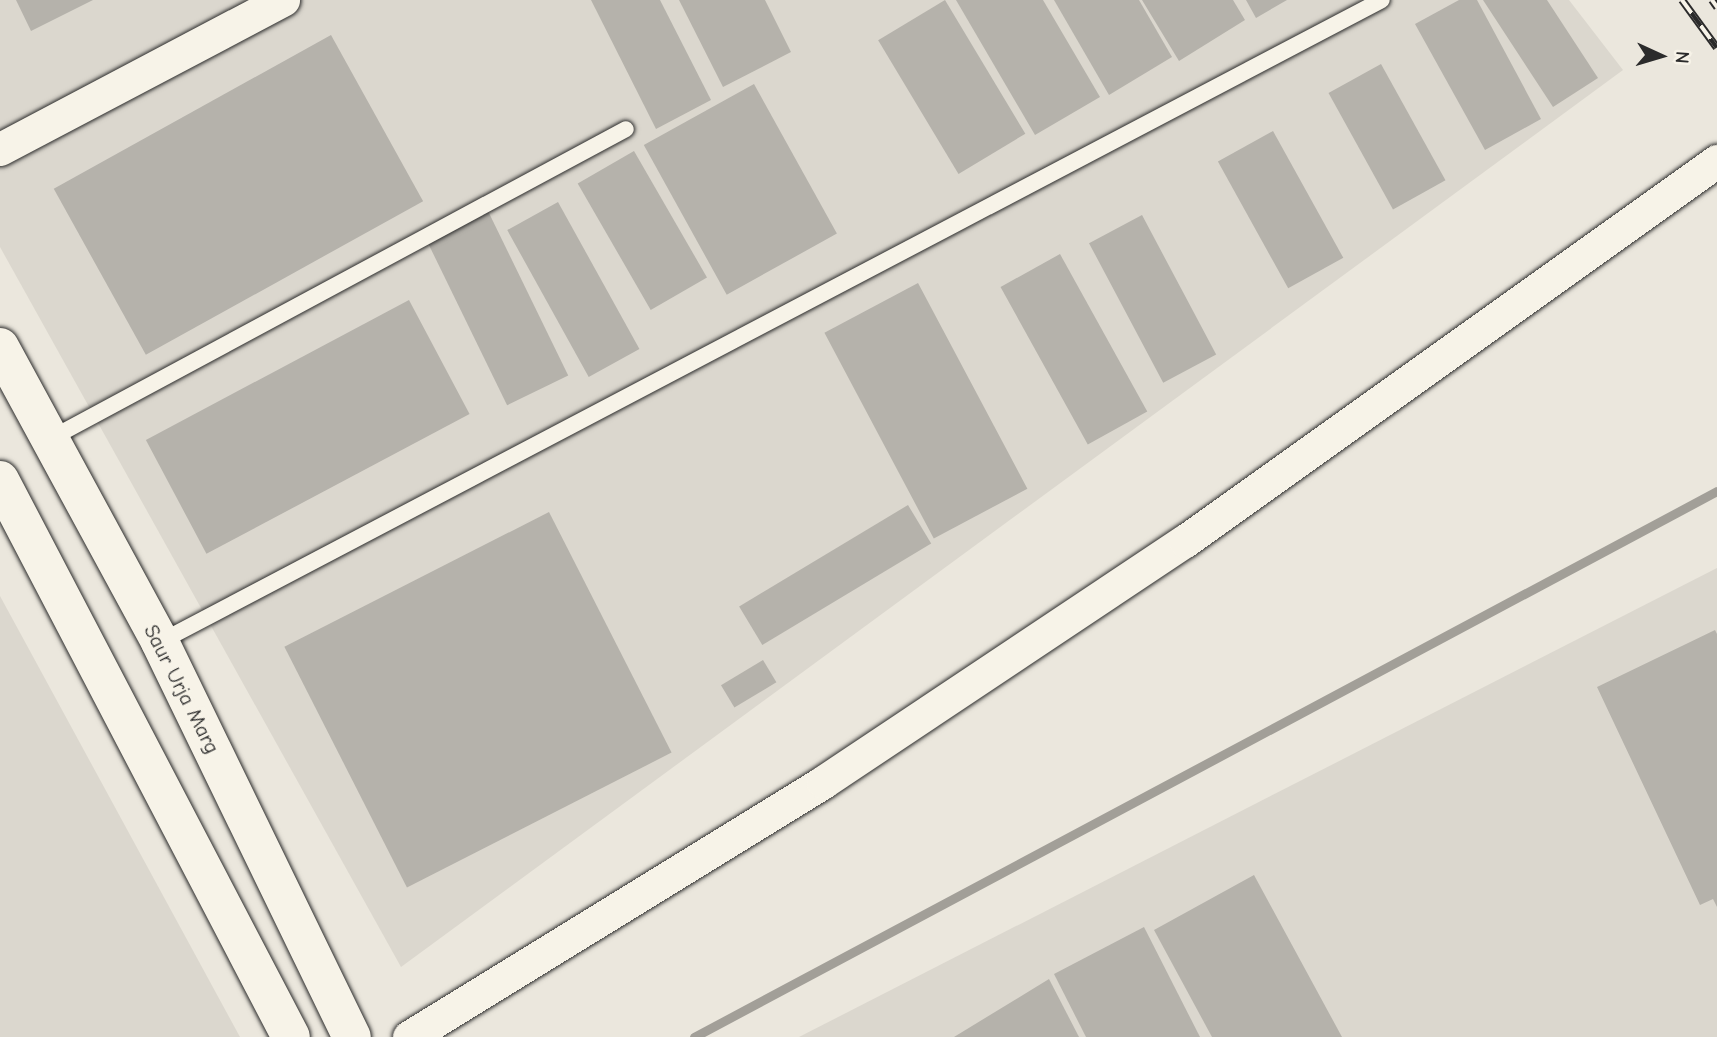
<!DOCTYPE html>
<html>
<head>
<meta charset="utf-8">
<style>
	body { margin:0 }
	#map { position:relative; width:1717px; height:1037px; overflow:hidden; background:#ebe7dd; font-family:"Comic Neue",sans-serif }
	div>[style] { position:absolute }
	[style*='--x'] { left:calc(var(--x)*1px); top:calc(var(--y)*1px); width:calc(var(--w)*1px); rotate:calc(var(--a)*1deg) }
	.built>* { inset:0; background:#dbd7ce }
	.stream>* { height:9px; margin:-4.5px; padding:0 4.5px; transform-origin:4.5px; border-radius:4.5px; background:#a29f98 }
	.building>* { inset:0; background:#b5b2ab; transform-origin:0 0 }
	.roads { filter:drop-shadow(0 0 2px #2b2b2b) drop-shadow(0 0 2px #2b2b2b) }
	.lane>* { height:16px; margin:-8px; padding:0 8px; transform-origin:8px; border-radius:8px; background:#f7f3e8 }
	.street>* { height:33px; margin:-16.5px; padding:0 16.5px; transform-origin:16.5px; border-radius:16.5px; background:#f7f3e8 }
	.secondary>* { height:38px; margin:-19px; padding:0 19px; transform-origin:19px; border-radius:19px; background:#f7f3e8 }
	.rail>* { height:8px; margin-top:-4px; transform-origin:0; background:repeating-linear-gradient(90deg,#f7f3e8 0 16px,#2b2b2b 0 32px); box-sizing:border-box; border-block:2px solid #2b2b2b }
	span { translate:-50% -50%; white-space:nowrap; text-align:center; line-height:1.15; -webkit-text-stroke:6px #f7f3e8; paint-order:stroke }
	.street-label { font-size:21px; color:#2b2b2b }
	.north { position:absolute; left:1626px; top:21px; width:70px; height:70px; -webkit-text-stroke:5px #f7f3e8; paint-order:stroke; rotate:94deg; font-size:19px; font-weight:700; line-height:28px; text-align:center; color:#2b2b2b }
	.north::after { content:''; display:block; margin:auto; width:24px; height:32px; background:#2b2b2b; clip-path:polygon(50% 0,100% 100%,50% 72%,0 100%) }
</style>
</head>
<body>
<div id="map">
	<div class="built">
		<i style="clip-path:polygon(0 0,1569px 0,1623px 70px,401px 967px,0 247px)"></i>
		<i style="clip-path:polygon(1717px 568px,1717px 1037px,799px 1037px)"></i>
		<i style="clip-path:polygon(0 596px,240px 1037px,0 1037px)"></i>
	</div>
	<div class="stream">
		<i style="--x:694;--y:1037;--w:1160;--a:-28.09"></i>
	</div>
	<div class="building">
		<i style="clip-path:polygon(16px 0,93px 0,31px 31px)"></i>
		<i style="clip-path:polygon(591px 0,660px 0,711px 100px,656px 129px)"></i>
		<i style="clip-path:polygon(679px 0,765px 0,791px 52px,723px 87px)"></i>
		<i style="left:945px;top:0;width:156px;height:78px;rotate:59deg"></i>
		<i style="clip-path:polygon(956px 0,1043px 0,1100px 97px,1035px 135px)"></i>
		<i style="clip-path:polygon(1054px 0,1139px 0,1172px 57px,1109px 95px)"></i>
		<i style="clip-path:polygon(1142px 0,1233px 0,1245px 20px,1179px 61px)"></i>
		<i style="clip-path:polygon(1246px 0,1287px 0,1256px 18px)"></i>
		<i style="clip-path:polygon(1459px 0,1477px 0,1541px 119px,1485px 150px,1415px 24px)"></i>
		<i style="clip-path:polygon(1483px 0,1547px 0,1598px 78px,1553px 107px)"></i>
		<i style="left:331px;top:35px;width:190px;height:317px;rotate:61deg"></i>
		<i style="left:1381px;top:64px;width:133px;height:60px;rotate:61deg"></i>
		<i style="left:754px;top:84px;width:171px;height:126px;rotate:61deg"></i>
		<i style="left:1273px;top:131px;width:145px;height:63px;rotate:61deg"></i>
		<i style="left:634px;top:151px;width:146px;height:65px;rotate:60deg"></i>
		<i style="left:558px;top:202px;width:168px;height:58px;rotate:61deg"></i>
		<i style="left:488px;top:211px;width:183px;height:68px;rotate:64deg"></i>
		<i style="left:1142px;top:215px;width:158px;height:60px;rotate:62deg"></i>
		<i style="left:1060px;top:254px;width:180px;height:68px;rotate:61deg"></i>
		<i style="left:918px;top:283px;width:233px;height:106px;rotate:62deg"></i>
		<i style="left:409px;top:300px;width:129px;height:298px;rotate:62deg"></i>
		<i style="left:908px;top:505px;width:45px;height:197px;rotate:59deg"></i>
		<i style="left:549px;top:512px;width:270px;height:297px;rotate:63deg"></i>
		<i style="clip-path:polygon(1715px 630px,1717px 634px,1717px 907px,1713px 899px,1700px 905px,1597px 687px)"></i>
		<i style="left:763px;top:660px;width:26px;height:49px;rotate:59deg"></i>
		<i style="clip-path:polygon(1254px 875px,1342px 1037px,1212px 1037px,1154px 930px)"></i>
		<i style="clip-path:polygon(1144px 927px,1200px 1037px,1086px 1037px,1054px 974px)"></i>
		<i style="clip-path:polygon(1049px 979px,1079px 1037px,954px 1037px)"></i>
	</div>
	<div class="roads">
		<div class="lane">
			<i style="--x:48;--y:440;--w:656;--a:-28.28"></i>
			<i style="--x:160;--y:642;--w:1380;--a:-27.72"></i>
		</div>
		<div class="street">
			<i style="--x:0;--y:149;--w:320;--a:-27.8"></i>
			<i style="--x:409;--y:1037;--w:486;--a:-31.6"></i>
			<i style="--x:823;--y:782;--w:435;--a:-33.7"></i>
			<i style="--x:1185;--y:541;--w:654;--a:-35.54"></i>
		</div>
		<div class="secondary">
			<i style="--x:0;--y:347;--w:336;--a:61.5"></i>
			<i style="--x:160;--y:642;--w:439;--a:64.1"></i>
			<i style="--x:0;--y:480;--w:628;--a:62.42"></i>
		</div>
	</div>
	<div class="rail">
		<i style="--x:1682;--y:0;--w:59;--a:53.9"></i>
		<i style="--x:1712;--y:0;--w:9;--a:54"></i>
	</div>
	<div class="street-label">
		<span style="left:182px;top:689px;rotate:63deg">Saur Urja Marg</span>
	</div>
	<div class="north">N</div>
</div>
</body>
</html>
